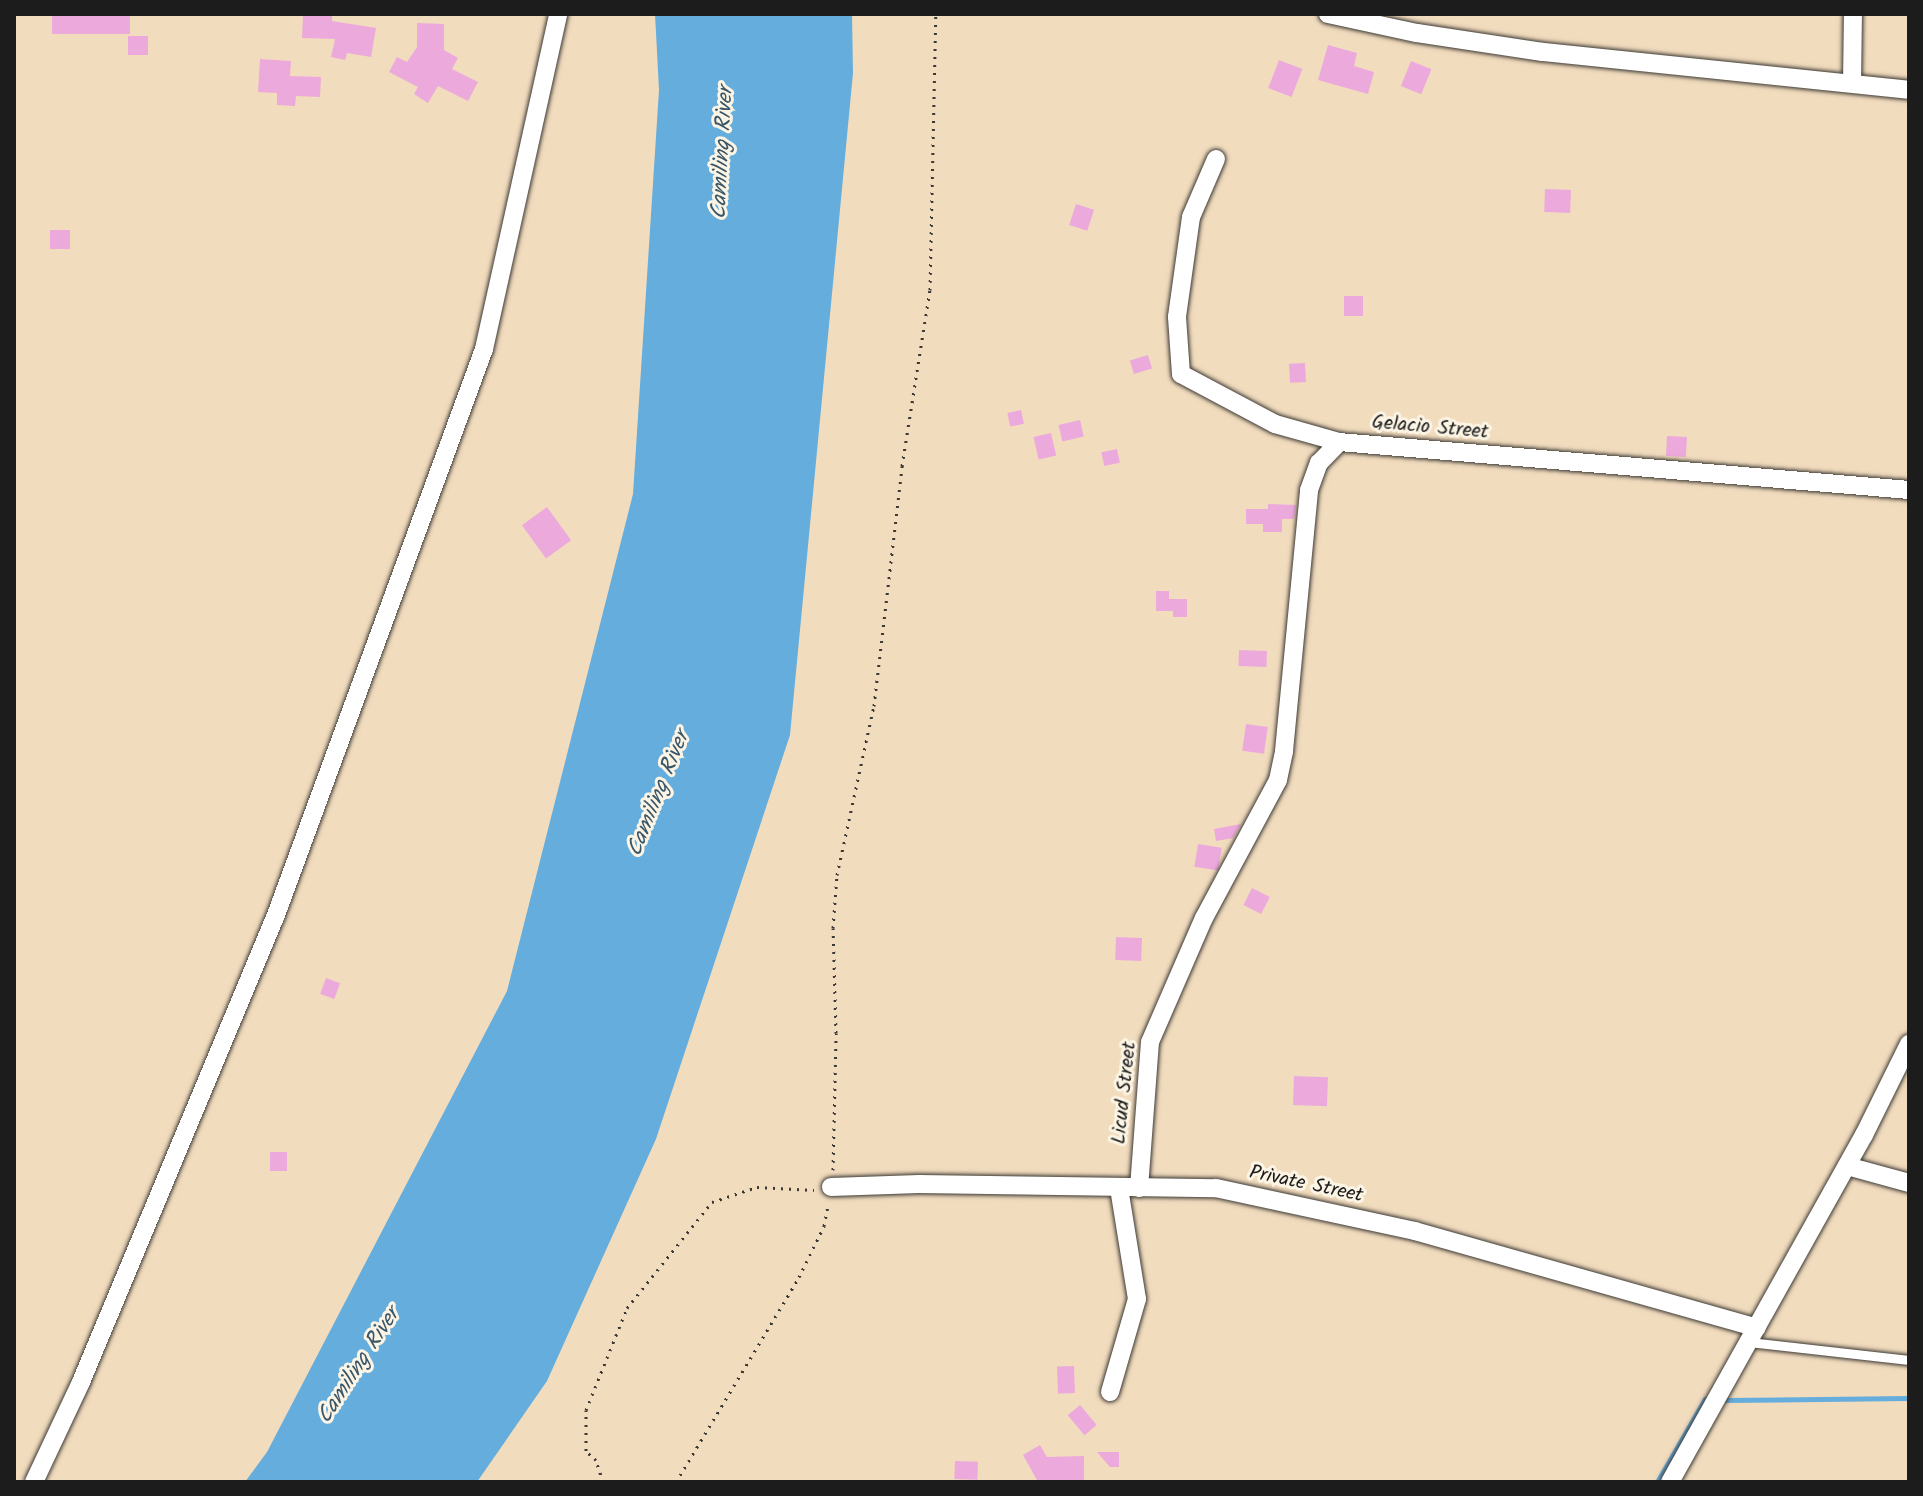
<!DOCTYPE html>
<html>
<head>
<meta charset="utf-8">
<style>
	body { margin:0 }
	#map { position:relative; width:1923px; height:1496px; overflow:hidden; background:#f2dcbe; font-family:Kalam,sans-serif }
	div>[style] { position:absolute }
	[style*='--x'] { left:calc(var(--x)*1px); top:calc(var(--y)*1px); width:calc(var(--w)*1px); rotate:calc(var(--a)*1deg) }
	.water>* { inset:0; background:#65addc }
	.stream>* { height:5px; margin:-2.5px; padding:0 2.5px; transform-origin:2.5px; border-radius:2.5px; background:#65addc }
	.building>* { inset:0; background:#ecaadc; transform-origin:0 0 }
	.path>* { height:3px; margin-top:-1.5px; transform-origin:0; background:repeating-linear-gradient(90deg,#3c3934 0 2px,transparent 0 8px) }
	.roads { filter:drop-shadow(0 0 2px #3c3934) drop-shadow(0 0 2px #3c3934) }
	.lane>* { height:9px; margin:-4.5px; padding:0 4.5px; transform-origin:4.5px; border-radius:4.5px; background:#fff }
	.street>* { height:18px; margin:-9px; padding:0 9px; transform-origin:9px; border-radius:9px; background:#fff }
	span { translate:-50% -50%; white-space:nowrap; text-align:center; line-height:1.15; -webkit-text-stroke:6px #fcf5e5; paint-order:stroke }
	.street-label { font-size:20px; color:#1c1c1c }
	.water-label { font-size:22px; color:#395669; font-style:italic }
	.frame { position:absolute; inset:0; border:16px solid #1c1c1c; pointer-events:none }
</style>
</head>
<body>
<div id="map">
	<div class="water">
		<i style="clip-path:polygon(655px 14px,852px 14px,853px 73px,790px 735px,656px 1139px,547px 1381px,477px 1482px,245px 1482px,267px 1452px,507px 991px,633px 494px,659px 90px)"></i>
	</div>
	<div class="stream">
		<i style="--x:1722;--y:1400;--w:187;--a:-0.6"></i>
		<i style="--x:1657;--y:1482;--w:96;--a:-60"></i>
		<i style="--x:1705;--y:1399;--w:7;--a:0"></i>
	</div>
	<div class="building">
		<i style="left:52px;top:14px;width:78px;height:20px"></i>
		<i style="clip-path:polygon(303px 14px,332px 14px,332px 21px,376px 28px,371px 57px,347px 53px,345px 60px,331px 57px,335px 39px,302px 38px)"></i>
		<i style="clip-path:polygon(417px 23px,444px 24px,444px 50px,458px 58px,452px 69px,478px 82px,468px 101px,438px 86px,428px 103px,414px 94px,418px 87px,389px 72px,397px 57px,407px 62px,417px 47px)"></i>
		<i style="left:128px;top:36px;width:20px;height:19px"></i>
		<i style="clip-path:polygon(1328px 45px,1357px 53px,1354px 66px,1374px 72px,1368px 94px,1318px 80px)"></i>
		<i style="clip-path:polygon(260px 59px,291px 61px,290px 76px,321px 77px,320px 97px,296px 96px,295px 106px,277px 105px,277px 93px,258px 92px)"></i>
		<i style="left:1279px;top:60px;width:25px;height:30px;rotate:21deg"></i>
		<i style="left:1411px;top:61px;width:22px;height:27px;rotate:22deg"></i>
		<i style="left:1545px;top:189px;width:26px;height:23px;rotate:2deg"></i>
		<i style="left:1076px;top:204px;width:19px;height:22px;rotate:18deg"></i>
		<i style="left:50px;top:230px;width:20px;height:19px"></i>
		<i style="left:1344px;top:296px;width:19px;height:20px"></i>
		<i style="left:1148px;top:355px;width:14px;height:19px;rotate:73deg"></i>
		<i style="left:1305px;top:363px;width:19px;height:16px;rotate:87deg"></i>
		<i style="left:1021px;top:410px;width:14px;height:14px;rotate:78deg"></i>
		<i style="left:1080px;top:420px;width:17px;height:22px;rotate:77deg"></i>
		<i style="left:1051px;top:433px;width:23px;height:18px;rotate:77deg"></i>
		<i style="left:1667px;top:436px;width:20px;height:20px;rotate:3deg"></i>
		<i style="left:1117px;top:449px;width:14px;height:16px;rotate:78deg"></i>
		<i style="clip-path:polygon(1268px 504px,1296px 505px,1294px 519px,1282px 519px,1282px 532px,1263px 532px,1263px 524px,1246px 524px,1246px 509px,1268px 509px)"></i>
		<i style="left:547px;top:507px;width:41px;height:31px;rotate:54deg"></i>
		<i style="clip-path:polygon(1156px 591px,1169px 591px,1169px 599px,1187px 599px,1187px 617px,1173px 617px,1173px 611px,1156px 611px)"></i>
		<i style="left:1239px;top:650px;width:28px;height:16px;rotate:2deg"></i>
		<i style="left:1246px;top:724px;width:22px;height:27px;rotate:8deg"></i>
		<i style="clip-path:polygon(1241px 824px,1233px 838px,1216px 841px,1214px 829px)"></i>
		<i style="left:1198px;top:844px;width:24px;height:23px;rotate:9deg"></i>
		<i style="left:1252px;top:888px;width:20px;height:19px;rotate:27deg"></i>
		<i style="left:1116px;top:937px;width:26px;height:23px;rotate:2deg"></i>
		<i style="left:326px;top:978px;width:15px;height:17px;rotate:20deg"></i>
		<i style="left:1294px;top:1076px;width:34px;height:29px;rotate:2deg"></i>
		<i style="left:270px;top:1152px;width:17px;height:19px"></i>
		<i style="left:1074px;top:1366px;width:27px;height:17px;rotate:88deg"></i>
		<i style="left:1080px;top:1405px;width:26px;height:16px;rotate:50deg"></i>
		<i style="clip-path:polygon(1040px 1445px,1047px 1457px,1084px 1456px,1084px 1482px,1038px 1482px,1023px 1455px)"></i>
		<i style="clip-path:polygon(1097px 1452px,1119px 1452px,1119px 1467px,1110px 1467px)"></i>
		<i style="left:955px;top:1461px;width:23px;height:18px;rotate:2deg"></i>
	</div>
	<div class="path">
		<i style="--x:833;--y:1170;--w:137;--a:-88.7"></i>
		<i style="--x:836;--y:1033;--w:105;--a:-91.6"></i>
		<i style="--x:833;--y:928;--w:53;--a:-85.7"></i>
		<i style="--x:837;--y:875;--w:173;--a:-77.7"></i>
		<i style="--x:874;--y:706;--w:242;--a:-83.3"></i>
		<i style="--x:902;--y:466;--w:178;--a:-81"></i>
		<i style="--x:930;--y:290;--w:276;--a:-88.8"></i>
		<i style="--x:603;--y:1482;--w:23;--a:-108"></i>
		<i style="--x:596;--y:1460;--w:13;--a:-138"></i>
		<i style="--x:586;--y:1451;--w:41;--a:-90"></i>
		<i style="--x:586;--y:1410;--w:110;--a:-68.1"></i>
		<i style="--x:627;--y:1308;--w:136;--a:-51.3"></i>
		<i style="--x:712;--y:1202;--w:47;--a:-18.4"></i>
		<i style="--x:757;--y:1187;--w:57;--a:3"></i>
		<i style="--x:676;--y:1482;--w:239;--a:-59"></i>
		<i style="--x:799;--y:1277;--w:57;--a:-63.9"></i>
		<i style="--x:824;--y:1226;--w:21;--a:-79"></i>
	</div>
	<div class="roads">
		<div class="lane">
			<i style="--x:1749;--y:1342;--w:161;--a:6.4"></i>
		</div>
		<div class="street">
			<i style="--x:1328;--y:14;--w:91;--a:12.1"></i>
			<i style="--x:1417;--y:33;--w:127;--a:8.6"></i>
			<i style="--x:1543;--y:52;--w:368;--a:5.9"></i>
			<i style="--x:1852;--y:83;--w:69;--a:-89.2"></i>
			<i style="--x:1216;--y:159;--w:63;--a:113.3"></i>
			<i style="--x:1191;--y:217;--w:101;--a:98"></i>
			<i style="--x:1177;--y:317;--w:57;--a:86"></i>
			<i style="--x:1181;--y:374;--w:106;--a:28"></i>
			<i style="--x:1275;--y:424;--w:66;--a:15.7"></i>
			<i style="--x:1339;--y:442;--w:572;--a:4.81"></i>
			<i style="--x:1847;--y:1166;--w:64;--a:15.3"></i>
			<i style="--x:831;--y:1187;--w:88;--a:-2"></i>
			<i style="--x:919;--y:1184;--w:297;--a:0.8"></i>
			<i style="--x:1216;--y:1188;--w:204;--a:12.2"></i>
			<i style="--x:1415;--y:1231;--w:355;--a:15.8"></i>
			<i style="--x:1139;--y:1188;--w:146;--a:-85.7"></i>
			<i style="--x:1150;--y:1042;--w:135;--a:-66.5"></i>
			<i style="--x:1204;--y:918;--w:157;--a:-61.8"></i>
			<i style="--x:1278;--y:780;--w:30;--a:-78"></i>
			<i style="--x:1284;--y:751;--w:262;--a:-84.5"></i>
			<i style="--x:1309;--y:490;--w:29;--a:-70"></i>
			<i style="--x:1319;--y:463;--w:29;--a:-46"></i>
			<i style="--x:1110;--y:1392;--w:97;--a:-73.8"></i>
			<i style="--x:1137;--y:1299;--w:112;--a:-99.2"></i>
			<i style="--x:34;--y:1482;--w:110;--a:-64.8"></i>
			<i style="--x:81;--y:1382;--w:506;--a:-67.34"></i>
			<i style="--x:276;--y:915;--w:603;--a:-69.82"></i>
			<i style="--x:484;--y:349;--w:343;--a:-77.5"></i>
			<i style="--x:1670;--y:1482;--w:398;--a:-60.8"></i>
			<i style="--x:1864;--y:1135;--w:102;--a:-63.7"></i>
		</div>
	</div>
	<div class="street-label">
		<span style="left:1430px;top:428px;rotate:5deg">Gelacio Street</span>
		<span style="left:1125px;top:1093px;rotate:-84deg">Licud Street</span>
		<span style="left:1306px;top:1185px;rotate:12deg">Private Street</span>
	</div>
	<div class="water-label">
		<span style="left:723px;top:153px;rotate:-87deg">Camiling River</span>
		<span style="left:659px;top:794px;rotate:-68deg">Camiling River</span>
		<span style="left:359px;top:1366px;rotate:-57deg">Camiling River</span>
	</div>
	<div class="frame"></div>
</div>
</body>
</html>
